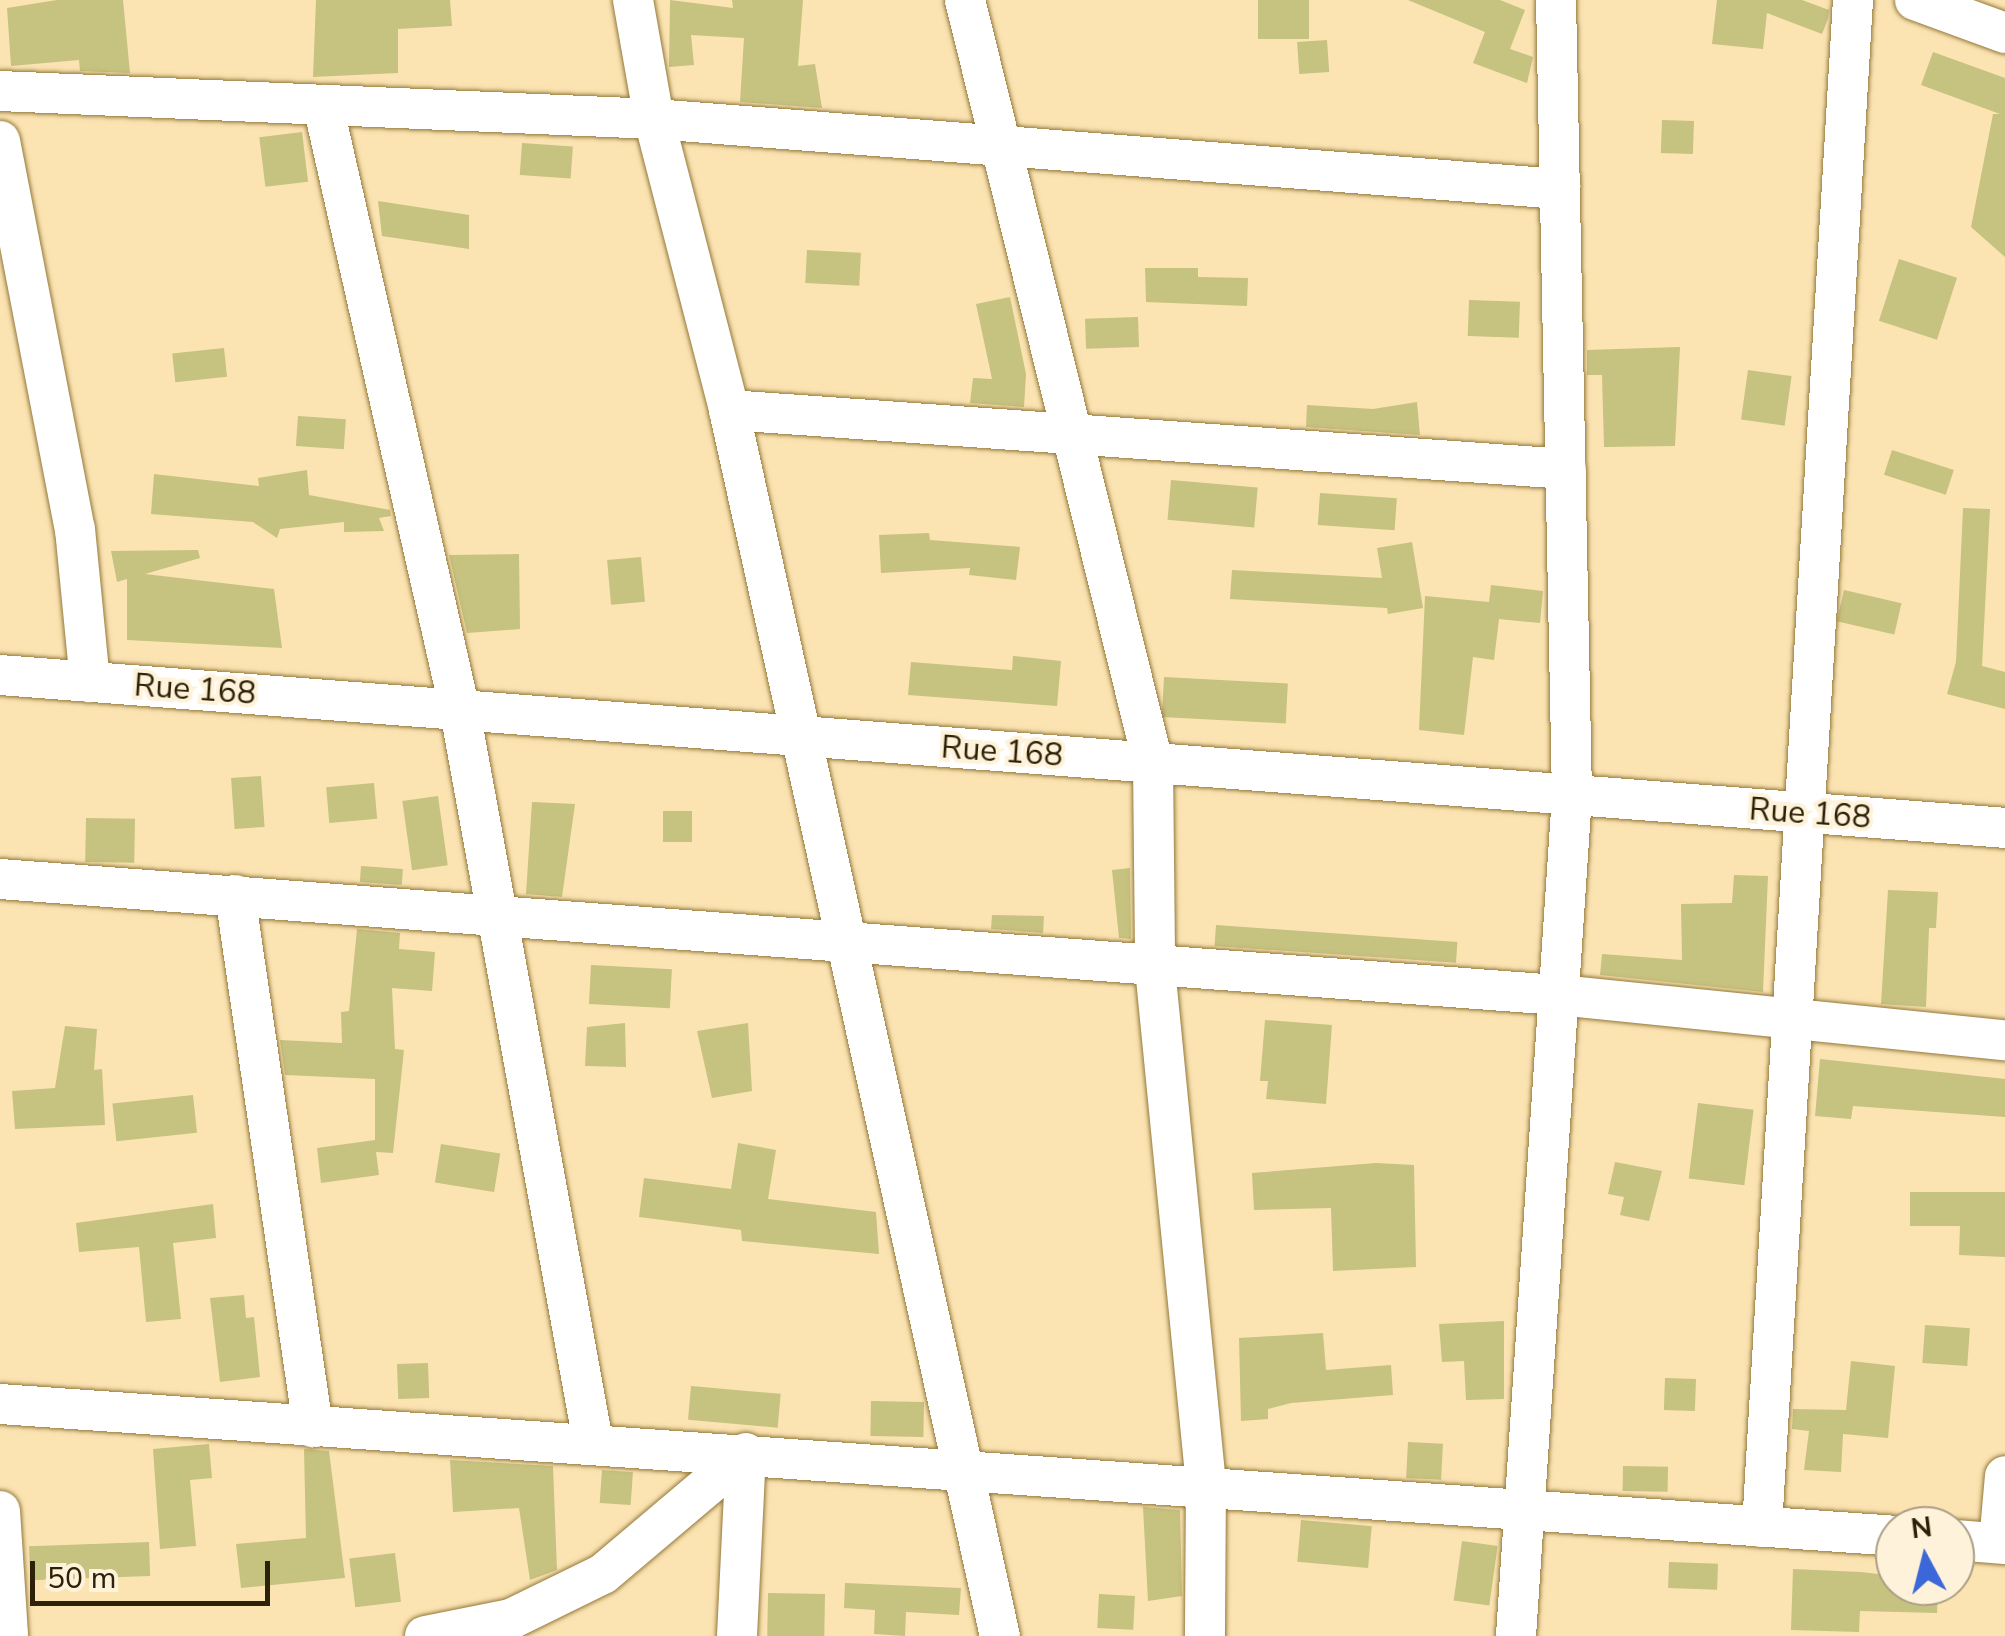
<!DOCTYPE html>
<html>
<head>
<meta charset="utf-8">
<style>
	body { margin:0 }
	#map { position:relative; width:2005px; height:1636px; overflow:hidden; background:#fbe4b2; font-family:"Nunito Sans",sans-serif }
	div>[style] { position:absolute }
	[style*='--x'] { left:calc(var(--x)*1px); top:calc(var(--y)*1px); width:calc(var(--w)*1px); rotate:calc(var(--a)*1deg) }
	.building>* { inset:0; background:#c6c27f; transform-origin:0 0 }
	.roads { filter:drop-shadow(0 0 2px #94783b) drop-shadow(0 0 2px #94783b) }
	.minor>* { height:40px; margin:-20px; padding:0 20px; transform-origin:20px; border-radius:20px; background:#fff }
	span { translate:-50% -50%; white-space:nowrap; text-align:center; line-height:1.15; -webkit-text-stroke:8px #fef2da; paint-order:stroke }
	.street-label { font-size:32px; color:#2d2208 }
	.north { position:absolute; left:1875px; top:1506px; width:100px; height:100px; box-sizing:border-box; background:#fef2da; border:2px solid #aa9f86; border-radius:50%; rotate:353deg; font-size:28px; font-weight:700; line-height:40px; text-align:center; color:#2d2208 }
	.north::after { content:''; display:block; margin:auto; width:35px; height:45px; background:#3c67d8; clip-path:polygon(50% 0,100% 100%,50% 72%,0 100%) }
	.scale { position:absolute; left:30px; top:1561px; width:240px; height:45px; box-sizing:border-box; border:5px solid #2d2208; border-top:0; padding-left:12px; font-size:30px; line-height:35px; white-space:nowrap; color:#2d2208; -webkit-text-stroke:8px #fef2da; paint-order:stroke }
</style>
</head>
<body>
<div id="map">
	<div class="building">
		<i style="clip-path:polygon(57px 0,123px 0,130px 73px,80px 71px,79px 60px,11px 66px,7px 8px)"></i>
		<i style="clip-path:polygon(316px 0,450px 0,452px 26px,398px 29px,398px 73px,313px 77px)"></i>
		<i style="clip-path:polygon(670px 0,733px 8px,732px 0,803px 0,798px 66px,815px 64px,822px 108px,740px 102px,744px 38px,691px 35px,694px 65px,669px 67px)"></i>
		<i style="left:1258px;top:0;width:51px;height:39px"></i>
		<i style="clip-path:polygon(1408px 0,1500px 0,1525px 10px,1510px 49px,1533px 57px,1527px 83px,1473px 63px,1485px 32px)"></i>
		<i style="clip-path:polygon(1717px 0,1802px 0,1829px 10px,1828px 19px,1822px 34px,1767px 13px,1763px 49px,1712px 44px)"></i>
		<i style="left:1327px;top:40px;width:32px;height:30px;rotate:86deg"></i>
		<i style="clip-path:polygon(1933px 52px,2005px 78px,2005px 257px,1971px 227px,1993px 114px,2000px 114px,1921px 85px)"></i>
		<i style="left:1662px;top:120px;width:32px;height:33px;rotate:2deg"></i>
		<i style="left:302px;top:132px;width:50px;height:43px;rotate:83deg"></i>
		<i style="left:522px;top:143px;width:51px;height:32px;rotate:4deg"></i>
		<i style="clip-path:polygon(378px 201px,469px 215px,469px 249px,382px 236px)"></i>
		<i style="left:807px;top:250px;width:54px;height:33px;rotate:3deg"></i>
		<i style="left:1899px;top:259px;width:61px;height:65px;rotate:18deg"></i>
		<i style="clip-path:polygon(1145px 268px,1198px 268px,1198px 277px,1248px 278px,1247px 306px,1146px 302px)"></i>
		<i style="clip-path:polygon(1010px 297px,1026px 374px,1024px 407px,970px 403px,973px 378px,992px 379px,976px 304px)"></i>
		<i style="left:1469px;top:300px;width:51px;height:36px;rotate:2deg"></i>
		<i style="left:1138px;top:317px;width:30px;height:53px;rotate:88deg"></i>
		<i style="clip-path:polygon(1680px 347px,1675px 446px,1604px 447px,1602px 375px,1587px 375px,1587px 350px)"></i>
		<i style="left:224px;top:348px;width:29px;height:52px;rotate:84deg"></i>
		<i style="left:1748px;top:370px;width:44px;height:50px;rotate:8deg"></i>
		<i style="clip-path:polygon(1417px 402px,1420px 435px,1306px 427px,1307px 405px,1373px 409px)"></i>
		<i style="left:298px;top:416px;width:48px;height:30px;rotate:4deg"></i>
		<i style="left:1892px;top:450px;width:65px;height:26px;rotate:18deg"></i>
		<i style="clip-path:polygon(307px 470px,309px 495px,390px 510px,391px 516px,379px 518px,384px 531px,344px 532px,344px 522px,280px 529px,277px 538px,253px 522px,151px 514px,154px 474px,259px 486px,258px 478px)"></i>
		<i style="left:1171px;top:480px;width:87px;height:40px;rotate:5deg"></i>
		<i style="left:1320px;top:493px;width:77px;height:32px;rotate:4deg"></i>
		<i style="clip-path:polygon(1963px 508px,1990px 509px,1982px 666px,2005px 672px,2005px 709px,1947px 694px,1956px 662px)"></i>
		<i style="clip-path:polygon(929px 533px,930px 540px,1020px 547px,1016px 580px,969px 575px,970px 568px,881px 573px,879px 535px)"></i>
		<i style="clip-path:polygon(1412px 542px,1423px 608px,1388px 614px,1387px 608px,1230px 599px,1232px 570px,1382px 578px,1377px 548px)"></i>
		<i style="clip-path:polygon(198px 550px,200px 558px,145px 574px,274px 589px,282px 648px,127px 640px,127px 579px,117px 582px,111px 551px)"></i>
		<i style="clip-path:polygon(519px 554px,520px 629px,467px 633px,449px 555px)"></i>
		<i style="left:641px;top:557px;width:45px;height:34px;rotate:85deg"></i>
		<i style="clip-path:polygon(1491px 585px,1543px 591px,1540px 623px,1499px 619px,1494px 660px,1473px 657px,1464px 735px,1419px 730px,1425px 596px,1489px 602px)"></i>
		<i style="left:1844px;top:590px;width:59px;height:32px;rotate:13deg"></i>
		<i style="clip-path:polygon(1013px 656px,1061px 661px,1057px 706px,908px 695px,911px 662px,1012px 670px)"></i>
		<i style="left:1164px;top:677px;width:124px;height:40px;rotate:3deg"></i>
		<i style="left:261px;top:776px;width:51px;height:30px;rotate:86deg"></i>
		<i style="left:374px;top:783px;width:36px;height:48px;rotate:85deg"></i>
		<i style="left:438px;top:796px;width:70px;height:36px;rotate:82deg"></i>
		<i style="clip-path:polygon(532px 802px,575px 804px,562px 897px,526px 894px)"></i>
		<i style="left:663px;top:811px;width:29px;height:31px"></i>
		<i style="left:86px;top:818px;width:49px;height:44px;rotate:1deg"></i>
		<i style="left:361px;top:866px;width:42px;height:16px;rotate:4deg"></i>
		<i style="clip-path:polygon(1130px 868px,1131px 939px,1119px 938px,1112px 870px)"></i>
		<i style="clip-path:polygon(1734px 875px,1768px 876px,1763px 992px,1600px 975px,1602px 954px,1682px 960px,1681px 904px,1732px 903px)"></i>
		<i style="clip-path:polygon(1888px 890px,1938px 892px,1936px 928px,1929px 928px,1926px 1007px,1881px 1004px)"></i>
		<i style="clip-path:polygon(992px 915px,1044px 916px,1043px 933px,991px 929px)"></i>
		<i style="left:1216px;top:925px;width:242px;height:21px;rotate:4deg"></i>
		<i style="clip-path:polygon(357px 929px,400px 933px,399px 949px,435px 952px,432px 991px,392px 988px,395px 1049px,404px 1050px,393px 1153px,376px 1152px,379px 1175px,321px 1183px,317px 1148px,375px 1140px,375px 1145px,375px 1079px,285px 1075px,280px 1040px,342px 1043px,341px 1012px,349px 1011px)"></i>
		<i style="left:591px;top:965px;width:81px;height:39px;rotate:3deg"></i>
		<i style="clip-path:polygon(1265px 1020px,1332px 1025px,1326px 1104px,1266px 1099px,1268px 1081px,1260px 1081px)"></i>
		<i style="clip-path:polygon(625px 1023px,626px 1067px,585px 1066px,587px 1027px)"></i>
		<i style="clip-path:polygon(748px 1023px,752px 1091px,712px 1098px,697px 1031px)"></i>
		<i style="clip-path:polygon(65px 1026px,97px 1029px,94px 1070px,102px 1069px,105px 1125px,15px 1129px,12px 1091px,55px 1088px)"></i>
		<i style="clip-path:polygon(1820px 1059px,2005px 1079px,2005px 1117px,1853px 1106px,1851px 1119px,1815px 1116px)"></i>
		<i style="left:193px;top:1095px;width:38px;height:81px;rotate:84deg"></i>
		<i style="left:1698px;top:1103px;width:56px;height:76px;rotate:7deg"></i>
		<i style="clip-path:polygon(738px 1143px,776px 1150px,768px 1199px,876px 1212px,879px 1254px,742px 1241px,741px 1230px,639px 1217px,644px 1178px,731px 1189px)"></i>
		<i style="left:441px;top:1144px;width:60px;height:39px;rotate:9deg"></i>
		<i style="clip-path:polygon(1615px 1162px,1662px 1171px,1649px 1221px,1620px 1215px,1624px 1197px,1608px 1194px)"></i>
		<i style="clip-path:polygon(1376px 1163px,1414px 1165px,1416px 1267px,1333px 1271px,1331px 1208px,1254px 1210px,1252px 1173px)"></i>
		<i style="clip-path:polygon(1910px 1192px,2005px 1192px,2005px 1257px,1959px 1255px,1960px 1226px,1910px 1226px)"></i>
		<i style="clip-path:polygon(213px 1204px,216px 1238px,173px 1243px,181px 1319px,146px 1322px,139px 1247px,79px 1252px,76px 1223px)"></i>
		<i style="clip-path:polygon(244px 1295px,246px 1318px,254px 1317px,260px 1377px,220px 1382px,210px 1298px)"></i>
		<i style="clip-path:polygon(1504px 1321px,1504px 1399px,1466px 1400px,1464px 1361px,1442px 1362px,1439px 1324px)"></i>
		<i style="left:1925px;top:1325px;width:45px;height:38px;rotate:4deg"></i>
		<i style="clip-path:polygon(1323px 1333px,1326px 1370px,1391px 1365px,1393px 1395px,1291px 1403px,1268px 1409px,1268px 1419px,1241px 1421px,1239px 1338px)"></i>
		<i style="clip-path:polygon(1851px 1361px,1895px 1366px,1888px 1438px,1843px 1434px,1841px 1472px,1804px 1470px,1809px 1431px,1792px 1429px,1793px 1409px,1846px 1410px)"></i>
		<i style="left:428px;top:1363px;width:35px;height:31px;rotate:88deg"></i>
		<i style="left:1665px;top:1378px;width:31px;height:32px;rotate:2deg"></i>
		<i style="left:691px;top:1386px;width:90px;height:34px;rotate:5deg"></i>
		<i style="left:871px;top:1401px;width:53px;height:35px;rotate:1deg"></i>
		<i style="left:1408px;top:1442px;width:35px;height:36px;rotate:3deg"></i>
		<i style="clip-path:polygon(209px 1444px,212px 1478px,190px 1480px,196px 1546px,160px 1549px,153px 1449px)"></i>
		<i style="clip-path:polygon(304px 1449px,329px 1451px,345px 1578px,241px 1588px,236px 1544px,306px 1538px)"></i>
		<i style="clip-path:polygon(450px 1460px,553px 1466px,557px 1570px,530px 1580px,519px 1508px,453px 1512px)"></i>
		<i style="left:1623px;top:1466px;width:45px;height:25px;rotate:1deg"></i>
		<i style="left:602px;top:1470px;width:31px;height:33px;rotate:4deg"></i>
		<i style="clip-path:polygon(1143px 1507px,1180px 1510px,1182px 1596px,1148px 1601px)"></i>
		<i style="left:1301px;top:1520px;width:71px;height:42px;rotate:5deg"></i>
		<i style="left:1462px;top:1541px;width:36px;height:60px;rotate:8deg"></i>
		<i style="left:149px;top:1542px;width:34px;height:120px;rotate:88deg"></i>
		<i style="left:395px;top:1553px;width:49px;height:46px;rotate:83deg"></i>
		<i style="left:1669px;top:1562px;width:49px;height:26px;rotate:2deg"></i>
		<i style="clip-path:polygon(1793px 1569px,1861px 1572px,1895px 1576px,1895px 1586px,1938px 1586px,1937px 1613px,1860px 1611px,1859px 1632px,1791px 1630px)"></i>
		<i style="clip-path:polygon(845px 1583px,961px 1588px,959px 1615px,906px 1612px,905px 1636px,874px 1634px,875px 1610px,844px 1608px)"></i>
		<i style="left:768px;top:1593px;width:57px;height:43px;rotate:1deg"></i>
		<i style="left:1099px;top:1594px;width:36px;height:34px;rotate:3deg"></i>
	</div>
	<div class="roads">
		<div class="minor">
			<i style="--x:633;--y:0;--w:121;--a:80"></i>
			<i style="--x:654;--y:119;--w:301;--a:75.5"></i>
			<i style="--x:729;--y:410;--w:1256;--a:77.54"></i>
			<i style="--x:965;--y:0;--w:786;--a:76.16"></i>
			<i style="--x:1153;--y:763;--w:205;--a:89.4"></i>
			<i style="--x:1155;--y:968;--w:519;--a:84.36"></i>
			<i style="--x:1206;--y:1484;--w:152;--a:90.4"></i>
			<i style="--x:1915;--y:0;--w:96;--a:20.1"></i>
			<i style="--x:0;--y:91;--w:655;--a:2.45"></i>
			<i style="--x:654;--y:119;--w:909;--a:4.42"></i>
			<i style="--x:323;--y:105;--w:621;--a:77.26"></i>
			<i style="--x:460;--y:711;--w:743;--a:79.69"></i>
			<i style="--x:0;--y:141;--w:395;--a:79.1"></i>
			<i style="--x:75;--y:529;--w:154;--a:84.4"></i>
			<i style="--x:729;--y:410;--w:839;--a:4.03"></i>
			<i style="--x:0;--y:675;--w:2011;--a:4.36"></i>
			<i style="--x:0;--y:879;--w:1563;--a:4.26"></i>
			<i style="--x:1559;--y:995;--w:448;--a:5.8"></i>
			<i style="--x:235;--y:895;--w:538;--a:81.66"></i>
			<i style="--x:0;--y:1404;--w:1900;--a:3.98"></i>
			<i style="--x:0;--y:1511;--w:125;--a:86.3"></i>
			<i style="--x:1762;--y:1527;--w:1530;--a:-86.59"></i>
			<i style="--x:1955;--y:1540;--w:50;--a:4.6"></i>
			<i style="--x:1999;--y:1543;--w:67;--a:-84.9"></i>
			<i style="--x:425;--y:1636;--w:88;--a:-11.2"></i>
			<i style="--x:511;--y:1619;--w:102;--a:-26.1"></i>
			<i style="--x:603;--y:1574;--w:187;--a:-40.2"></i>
			<i style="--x:737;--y:1636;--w:183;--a:-87.2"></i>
			<i style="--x:1516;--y:1636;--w:843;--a:-86.19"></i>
			<i style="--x:1572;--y:795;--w:795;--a:-91.15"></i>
		</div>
	</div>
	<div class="street-label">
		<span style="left:195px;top:690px;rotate:4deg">Rue 168</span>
		<span style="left:1002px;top:752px;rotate:4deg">Rue 168</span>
		<span style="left:1810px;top:814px;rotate:4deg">Rue 168</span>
	</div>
	<div class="north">N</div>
	<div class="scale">50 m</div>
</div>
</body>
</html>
